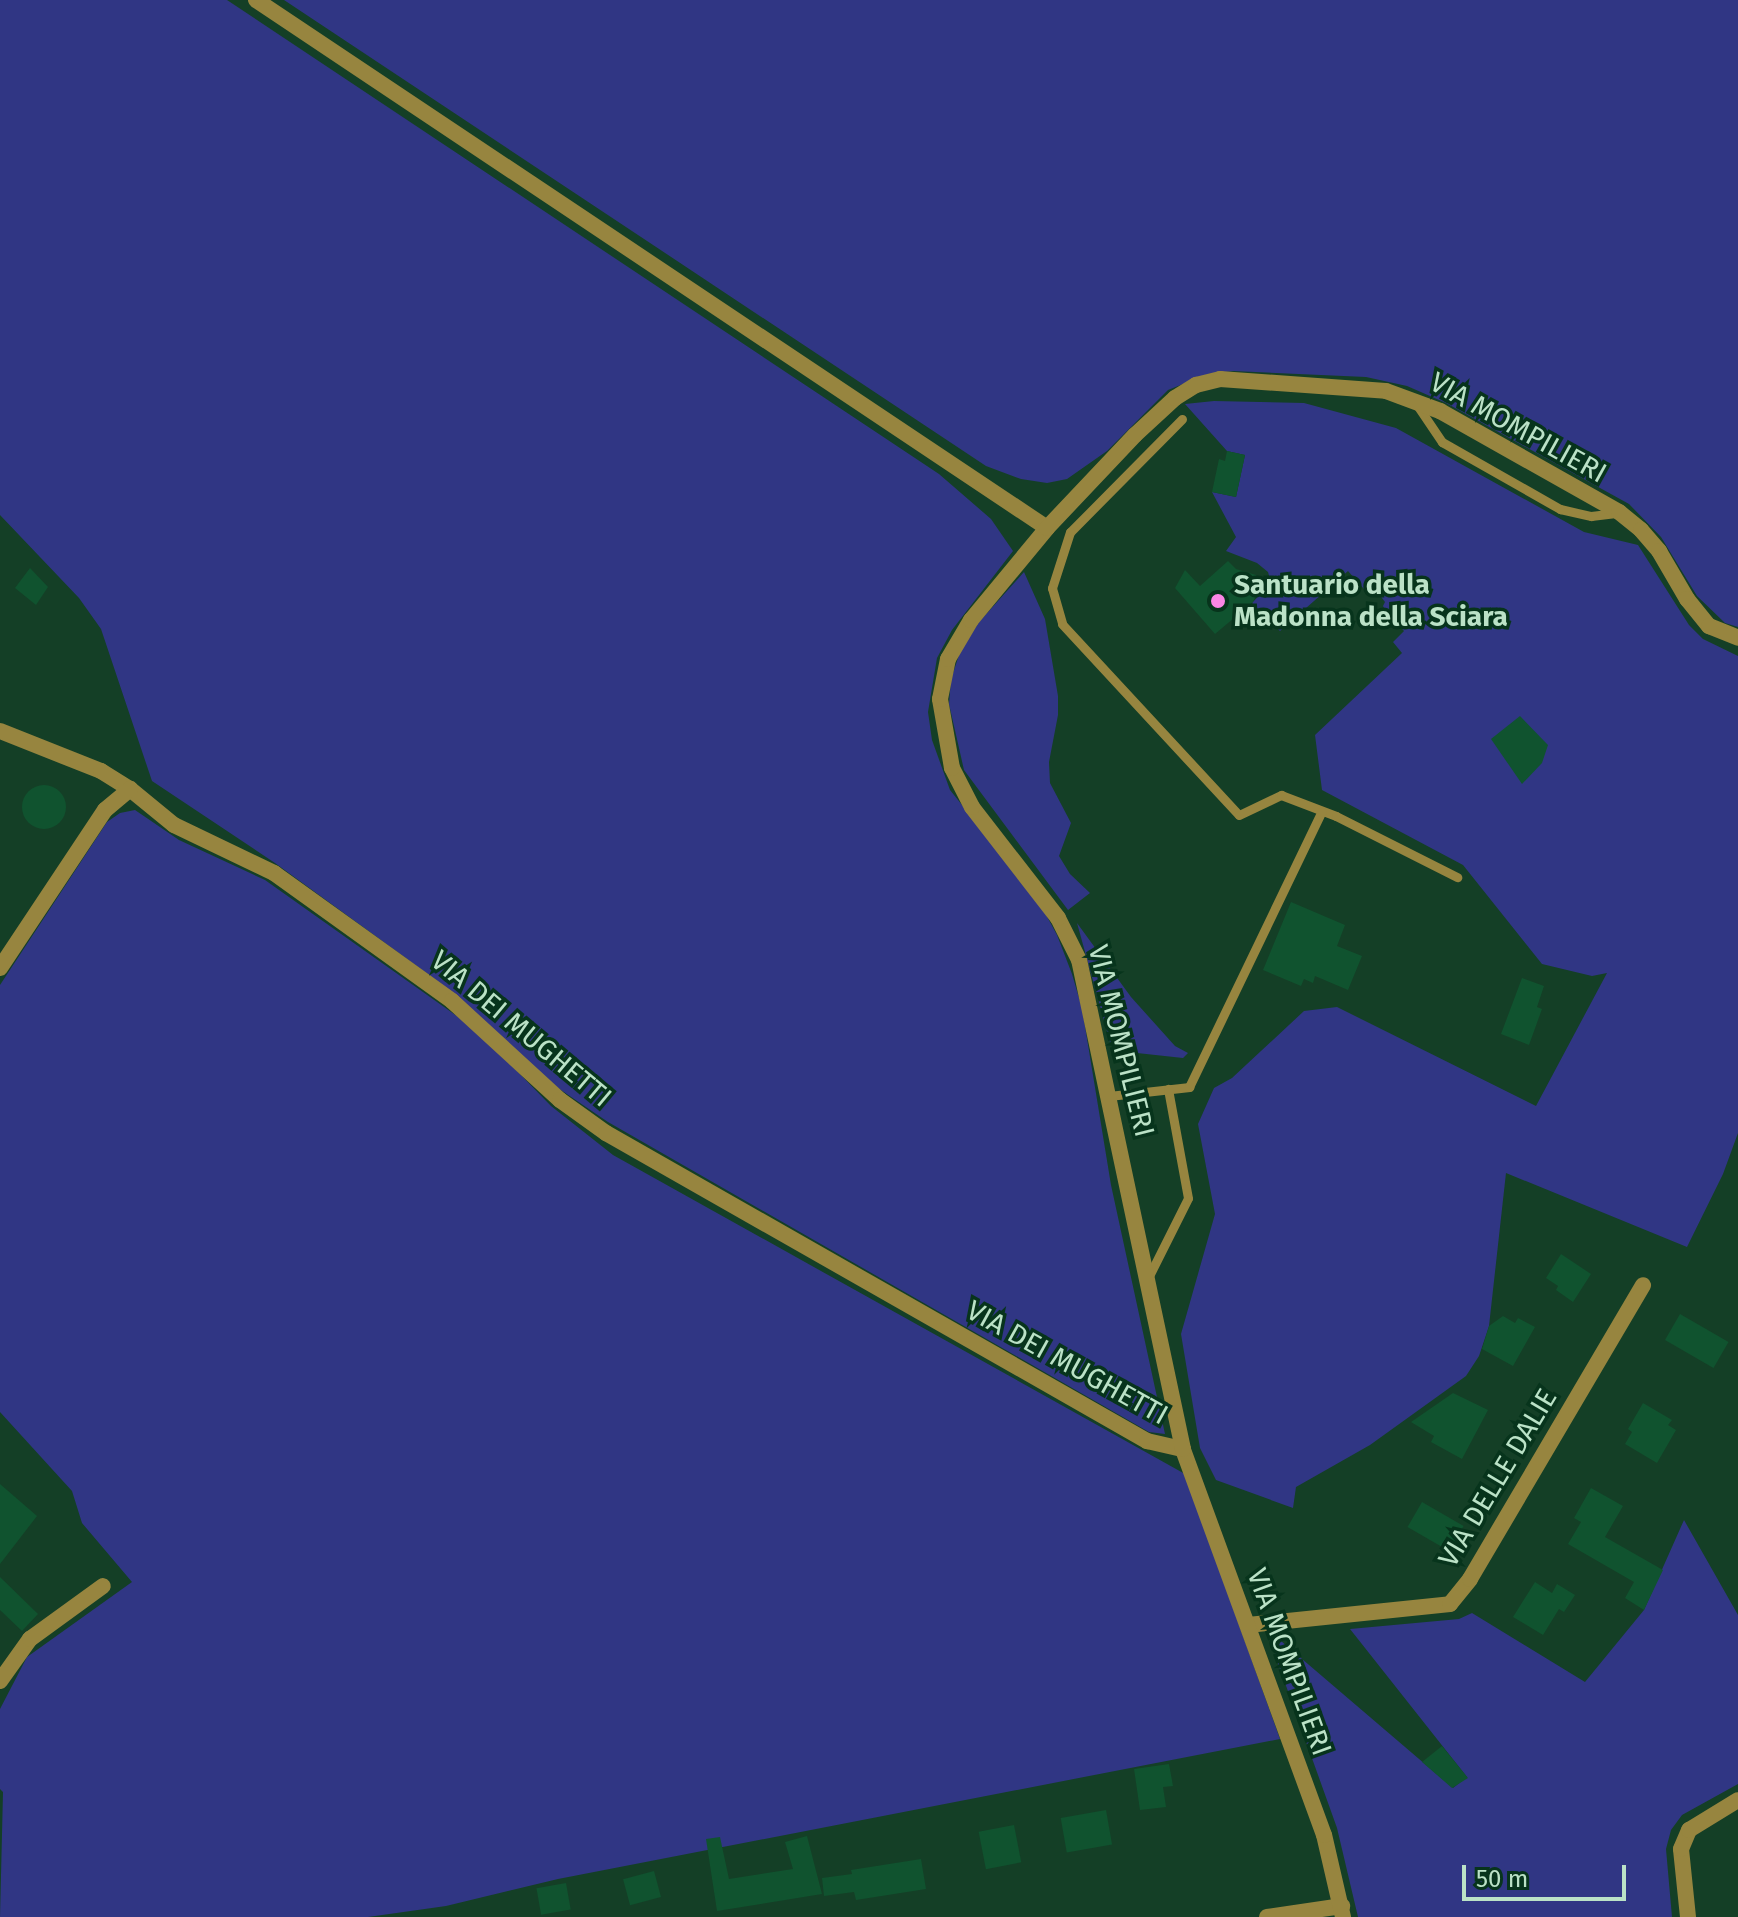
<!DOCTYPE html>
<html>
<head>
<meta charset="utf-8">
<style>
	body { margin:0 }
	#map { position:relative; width:1738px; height:1917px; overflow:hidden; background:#143f26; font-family:"Fira Sans",sans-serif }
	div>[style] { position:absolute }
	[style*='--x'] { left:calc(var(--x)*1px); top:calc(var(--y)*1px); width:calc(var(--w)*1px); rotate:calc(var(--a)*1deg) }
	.green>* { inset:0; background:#303684 }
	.building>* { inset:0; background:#10532f; transform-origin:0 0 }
	.round { border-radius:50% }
	.service>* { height:9px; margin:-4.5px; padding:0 4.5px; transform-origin:4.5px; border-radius:4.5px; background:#97853f }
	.minor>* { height:16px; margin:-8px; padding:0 8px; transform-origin:8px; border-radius:8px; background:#97853f }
	.tertiary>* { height:16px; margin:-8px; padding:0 8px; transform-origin:8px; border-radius:8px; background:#97853f }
	.dots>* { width:22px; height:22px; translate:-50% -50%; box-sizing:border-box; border:4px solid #07341c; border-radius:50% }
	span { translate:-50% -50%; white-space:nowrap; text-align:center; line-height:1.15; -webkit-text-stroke:7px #07341c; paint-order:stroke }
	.street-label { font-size:28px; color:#bbe2c7 }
	.poi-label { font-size:28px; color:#bbe2c7; font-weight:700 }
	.left { translate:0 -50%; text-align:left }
	.scale { position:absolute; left:1462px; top:1865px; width:164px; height:36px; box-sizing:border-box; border:4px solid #bbe2c7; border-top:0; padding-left:10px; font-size:24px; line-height:28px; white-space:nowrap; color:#bbe2c7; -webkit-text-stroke:6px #07341c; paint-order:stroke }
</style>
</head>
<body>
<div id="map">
	<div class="green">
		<i style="clip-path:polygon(0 0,227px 0,939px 474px,991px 519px,1013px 551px,952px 630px,937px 658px,928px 712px,932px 740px,950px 790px,1038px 900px,1057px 935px,1072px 974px,1082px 1008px,1111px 1185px,1165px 1434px,1149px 1432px,608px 1122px,558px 1088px,436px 980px,275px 863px,152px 781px,101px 629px,79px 598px,0 515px)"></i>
		<i style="clip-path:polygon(284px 0,1738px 0,1738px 627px,1725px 623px,1697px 596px,1661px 537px,1629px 504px,1446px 403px,1407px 386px,1366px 377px,1233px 371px,1208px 374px,1168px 390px,1107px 451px,1067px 479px,1047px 483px,1021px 479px,986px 466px)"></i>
		<i style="clip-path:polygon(1214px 401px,1304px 403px,1396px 428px,1584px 532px,1638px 545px,1689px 625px,1703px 639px,1738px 656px,1738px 1133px,1723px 1174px,1687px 1247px,1506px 1173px,1489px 1326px,1479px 1356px,1466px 1376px,1370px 1445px,1296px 1487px,1293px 1508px,1216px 1480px,1200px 1448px,1181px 1334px,1215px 1214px,1198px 1124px,1214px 1088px,1232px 1078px,1304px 1011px,1337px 1007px,1536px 1106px,1607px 973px,1592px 976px,1542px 964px,1463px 865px,1322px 790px,1315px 735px,1402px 653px,1393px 642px,1404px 631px,1386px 612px,1383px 606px,1385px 602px,1376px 590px,1364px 589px,1348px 571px,1280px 631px,1252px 603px,1271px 583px,1268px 572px,1257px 563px,1226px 551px,1236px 537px,1212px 492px,1236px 497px,1245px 455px,1227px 451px,1185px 404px)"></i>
		<i style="clip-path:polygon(1024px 572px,1045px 619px,1058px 696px,1058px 715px,1049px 762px,1050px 783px,1071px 823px,1059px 856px,1070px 874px,1090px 893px,1068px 910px,964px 770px,949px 704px,951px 679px,960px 652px,979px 622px)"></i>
		<i style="clip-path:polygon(135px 810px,179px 840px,265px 880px,461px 1019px,488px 1041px,551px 1106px,613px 1155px,1185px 1474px,1280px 1739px,558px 1879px,446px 1906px,368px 1917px,0 1917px,3px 1792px,0 1789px,0 1709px,27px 1657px,132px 1582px,82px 1523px,72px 1491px,0 1412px,0 985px,107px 822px,120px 813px)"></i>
		<i style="clip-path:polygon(1077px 923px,1131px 997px,1175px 1046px,1188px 1053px,1183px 1058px,1137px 1053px,1110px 1042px)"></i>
		<i style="clip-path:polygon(1684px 1520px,1738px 1615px,1738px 1784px,1682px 1815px,1671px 1830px,1666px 1849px,1672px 1917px,1358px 1917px,1337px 1828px,1275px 1655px,1281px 1641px,1453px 1788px,1467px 1777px,1350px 1629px,1459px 1619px,1472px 1613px,1585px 1682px,1644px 1610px)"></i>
	</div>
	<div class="building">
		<i style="clip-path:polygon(1227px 451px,1245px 455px,1236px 497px,1212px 492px,1219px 459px,1225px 461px)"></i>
		<i style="clip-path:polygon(1228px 561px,1236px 569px,1256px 575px,1260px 586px,1253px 602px,1215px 634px,1175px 588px,1185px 570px,1200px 586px)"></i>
		<i style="clip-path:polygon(30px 568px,48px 587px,36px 605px,15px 588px)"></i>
		<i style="clip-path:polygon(1520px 716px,1548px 745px,1542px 763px,1522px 784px,1491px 739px)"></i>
		<i class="round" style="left:22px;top:785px;width:44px;height:44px"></i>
		<i style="clip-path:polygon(1291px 902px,1345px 925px,1337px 946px,1362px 956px,1348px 990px,1315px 976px,1313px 983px,1304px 979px,1301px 986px,1263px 970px)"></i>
		<i style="clip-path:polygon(1522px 978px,1544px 986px,1537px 1007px,1542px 1009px,1529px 1045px,1501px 1034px)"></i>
		<i style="clip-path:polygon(1561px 1254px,1591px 1274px,1573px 1302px,1556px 1290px,1558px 1286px,1546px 1278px)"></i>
		<i style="left:1680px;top:1314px;width:56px;height:30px;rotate:30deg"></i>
		<i style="clip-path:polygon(1503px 1316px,1515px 1323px,1518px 1318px,1535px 1327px,1513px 1366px,1482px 1349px,1489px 1326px)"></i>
		<i style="clip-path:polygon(1453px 1393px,1488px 1410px,1462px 1459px,1431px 1442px,1434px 1436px,1411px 1422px)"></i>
		<i style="clip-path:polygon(1643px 1403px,1672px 1420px,1668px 1425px,1676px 1430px,1657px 1463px,1625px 1444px,1632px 1432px,1628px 1429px)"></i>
		<i style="clip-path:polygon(0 1484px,37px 1516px,0 1564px)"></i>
		<i style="clip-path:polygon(1591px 1488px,1623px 1506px,1605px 1537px,1663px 1570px,1644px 1610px,1625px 1598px,1634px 1582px,1568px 1544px,1581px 1522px,1574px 1518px)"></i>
		<i style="left:1422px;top:1502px;width:48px;height:29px;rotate:30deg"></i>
		<i style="clip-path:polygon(0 1577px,38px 1614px,22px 1631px,0 1610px)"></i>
		<i style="clip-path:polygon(1535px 1582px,1552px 1593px,1557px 1584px,1575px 1595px,1564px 1612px,1559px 1609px,1543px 1635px,1513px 1617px)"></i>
		<i style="clip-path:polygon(1442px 1746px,1468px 1778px,1452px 1788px,1422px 1762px)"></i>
		<i style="clip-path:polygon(1169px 1764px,1173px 1786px,1163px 1787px,1166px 1807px,1140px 1810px,1134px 1769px)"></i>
		<i style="left:1106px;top:1810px;width:35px;height:46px;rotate:80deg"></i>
		<i style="left:1014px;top:1825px;width:38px;height:36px;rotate:79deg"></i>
		<i style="clip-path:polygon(807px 1836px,822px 1894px,717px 1911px,706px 1839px,720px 1837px,729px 1879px,793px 1869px,785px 1842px)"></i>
		<i style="clip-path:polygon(921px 1859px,926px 1889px,856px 1900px,854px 1892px,824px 1896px,822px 1878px,852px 1874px,851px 1870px)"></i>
		<i style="left:654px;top:1871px;width:27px;height:32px;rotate:75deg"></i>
		<i style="left:566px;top:1883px;width:27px;height:30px;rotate:80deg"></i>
	</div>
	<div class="service">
		<i style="--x:1417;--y:405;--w:45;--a:56"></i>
		<i style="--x:1442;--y:442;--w:136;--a:29.6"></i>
		<i style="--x:1560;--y:509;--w:32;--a:13"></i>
		<i style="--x:1591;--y:516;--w:25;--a:-7"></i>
		<i style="--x:1182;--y:419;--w:159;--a:134.7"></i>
		<i style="--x:1070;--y:532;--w:59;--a:107.8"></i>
		<i style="--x:1052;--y:588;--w:37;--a:74"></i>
		<i style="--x:1062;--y:624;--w:260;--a:47.2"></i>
		<i style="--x:1239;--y:815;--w:47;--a:-25.5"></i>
		<i style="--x:1281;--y:795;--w:59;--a:20.9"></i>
		<i style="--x:1336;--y:816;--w:136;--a:26.8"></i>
		<i style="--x:1109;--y:1096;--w:81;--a:-6.4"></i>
		<i style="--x:1189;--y:1087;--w:306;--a:-64.3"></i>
		<i style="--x:1148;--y:1278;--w:89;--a:-63.4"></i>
		<i style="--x:1188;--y:1198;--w:111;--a:-100.4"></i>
	</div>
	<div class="minor">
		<i style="--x:0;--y:731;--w:109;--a:21.6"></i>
		<i style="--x:101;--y:771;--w:34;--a:32"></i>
		<i style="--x:130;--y:789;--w:57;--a:39.3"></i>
		<i style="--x:174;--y:825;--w:111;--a:25.6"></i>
		<i style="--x:274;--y:873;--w:219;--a:35.7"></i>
		<i style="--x:452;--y:1001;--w:147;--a:42.5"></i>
		<i style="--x:560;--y:1100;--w:57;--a:35.7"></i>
		<i style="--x:606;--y:1133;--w:623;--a:29.65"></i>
		<i style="--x:1147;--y:1441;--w:37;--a:13"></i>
		<i style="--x:0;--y:968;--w:190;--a:-56.4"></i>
		<i style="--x:105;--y:810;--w:33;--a:-40"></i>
		<i style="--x:1248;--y:1625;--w:203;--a:-5.9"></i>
		<i style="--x:1450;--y:1604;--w:32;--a:-51"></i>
		<i style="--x:1470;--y:1579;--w:341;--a:-59.5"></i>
		<i style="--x:0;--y:1681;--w:52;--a:-54.5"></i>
		<i style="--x:30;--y:1639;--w:90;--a:-36"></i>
		<i style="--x:1267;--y:1917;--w:76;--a:-8.3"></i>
		<i style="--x:1688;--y:1917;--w:68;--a:-95.9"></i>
		<i style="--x:1681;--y:1849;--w:21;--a:-67"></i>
		<i style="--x:1689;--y:1830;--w:57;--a:-31.5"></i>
	</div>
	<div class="tertiary">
		<i style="--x:256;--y:0;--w:951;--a:33.72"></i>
		<i style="--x:1343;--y:1917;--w:84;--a:-103"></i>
		<i style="--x:1324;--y:1835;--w:411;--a:-110.1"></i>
		<i style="--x:1183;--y:1449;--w:500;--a:-102"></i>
		<i style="--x:1079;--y:960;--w:47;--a:-116.6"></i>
		<i style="--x:1058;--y:918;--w:140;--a:-127.8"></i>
		<i style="--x:972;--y:807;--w:44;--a:-117.1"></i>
		<i style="--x:952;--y:768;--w:70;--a:-99.9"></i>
		<i style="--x:940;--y:699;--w:41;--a:-78.7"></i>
		<i style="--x:948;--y:659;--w:45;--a:-59.5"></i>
		<i style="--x:971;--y:620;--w:119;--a:-50.4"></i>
		<i style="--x:1047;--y:528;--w:128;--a:-46.6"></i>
		<i style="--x:1135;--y:435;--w:54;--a:-42.8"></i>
		<i style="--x:1175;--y:398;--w:25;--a:-32"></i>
		<i style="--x:1196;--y:385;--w:25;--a:-14"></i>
		<i style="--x:1220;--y:379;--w:166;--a:4.1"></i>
		<i style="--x:1386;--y:391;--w:58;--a:20.3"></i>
		<i style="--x:1440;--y:411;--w:206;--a:29.4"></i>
		<i style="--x:1619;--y:512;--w:28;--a:39"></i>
		<i style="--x:1641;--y:530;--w:28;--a:49"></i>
		<i style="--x:1659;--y:551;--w:56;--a:59.7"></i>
		<i style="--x:1687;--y:599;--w:35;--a:51"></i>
		<i style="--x:1709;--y:626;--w:31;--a:22"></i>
	</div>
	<div class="dots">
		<i style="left:1218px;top:601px;background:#fb86e5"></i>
	</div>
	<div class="street-label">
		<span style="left:1518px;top:428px;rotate:29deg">VIA MOMPILIERI</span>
		<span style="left:521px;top:1029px;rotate:40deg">VIA DEI MUGHETTI</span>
		<span style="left:1121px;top:1041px;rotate:76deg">VIA MOMPILIERI</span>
		<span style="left:1067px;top:1363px;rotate:29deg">VIA DEI MUGHETTI</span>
		<span style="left:1498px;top:1478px;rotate:-59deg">VIA DELLE DALIE</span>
		<span style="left:1289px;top:1662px;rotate:70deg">VIA MOMPILIERI</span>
	</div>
	<div class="poi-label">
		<span class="left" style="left:1234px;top:601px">Santuario della<br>Madonna della Sciara</span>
	</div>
	<div class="scale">50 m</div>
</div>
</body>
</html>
